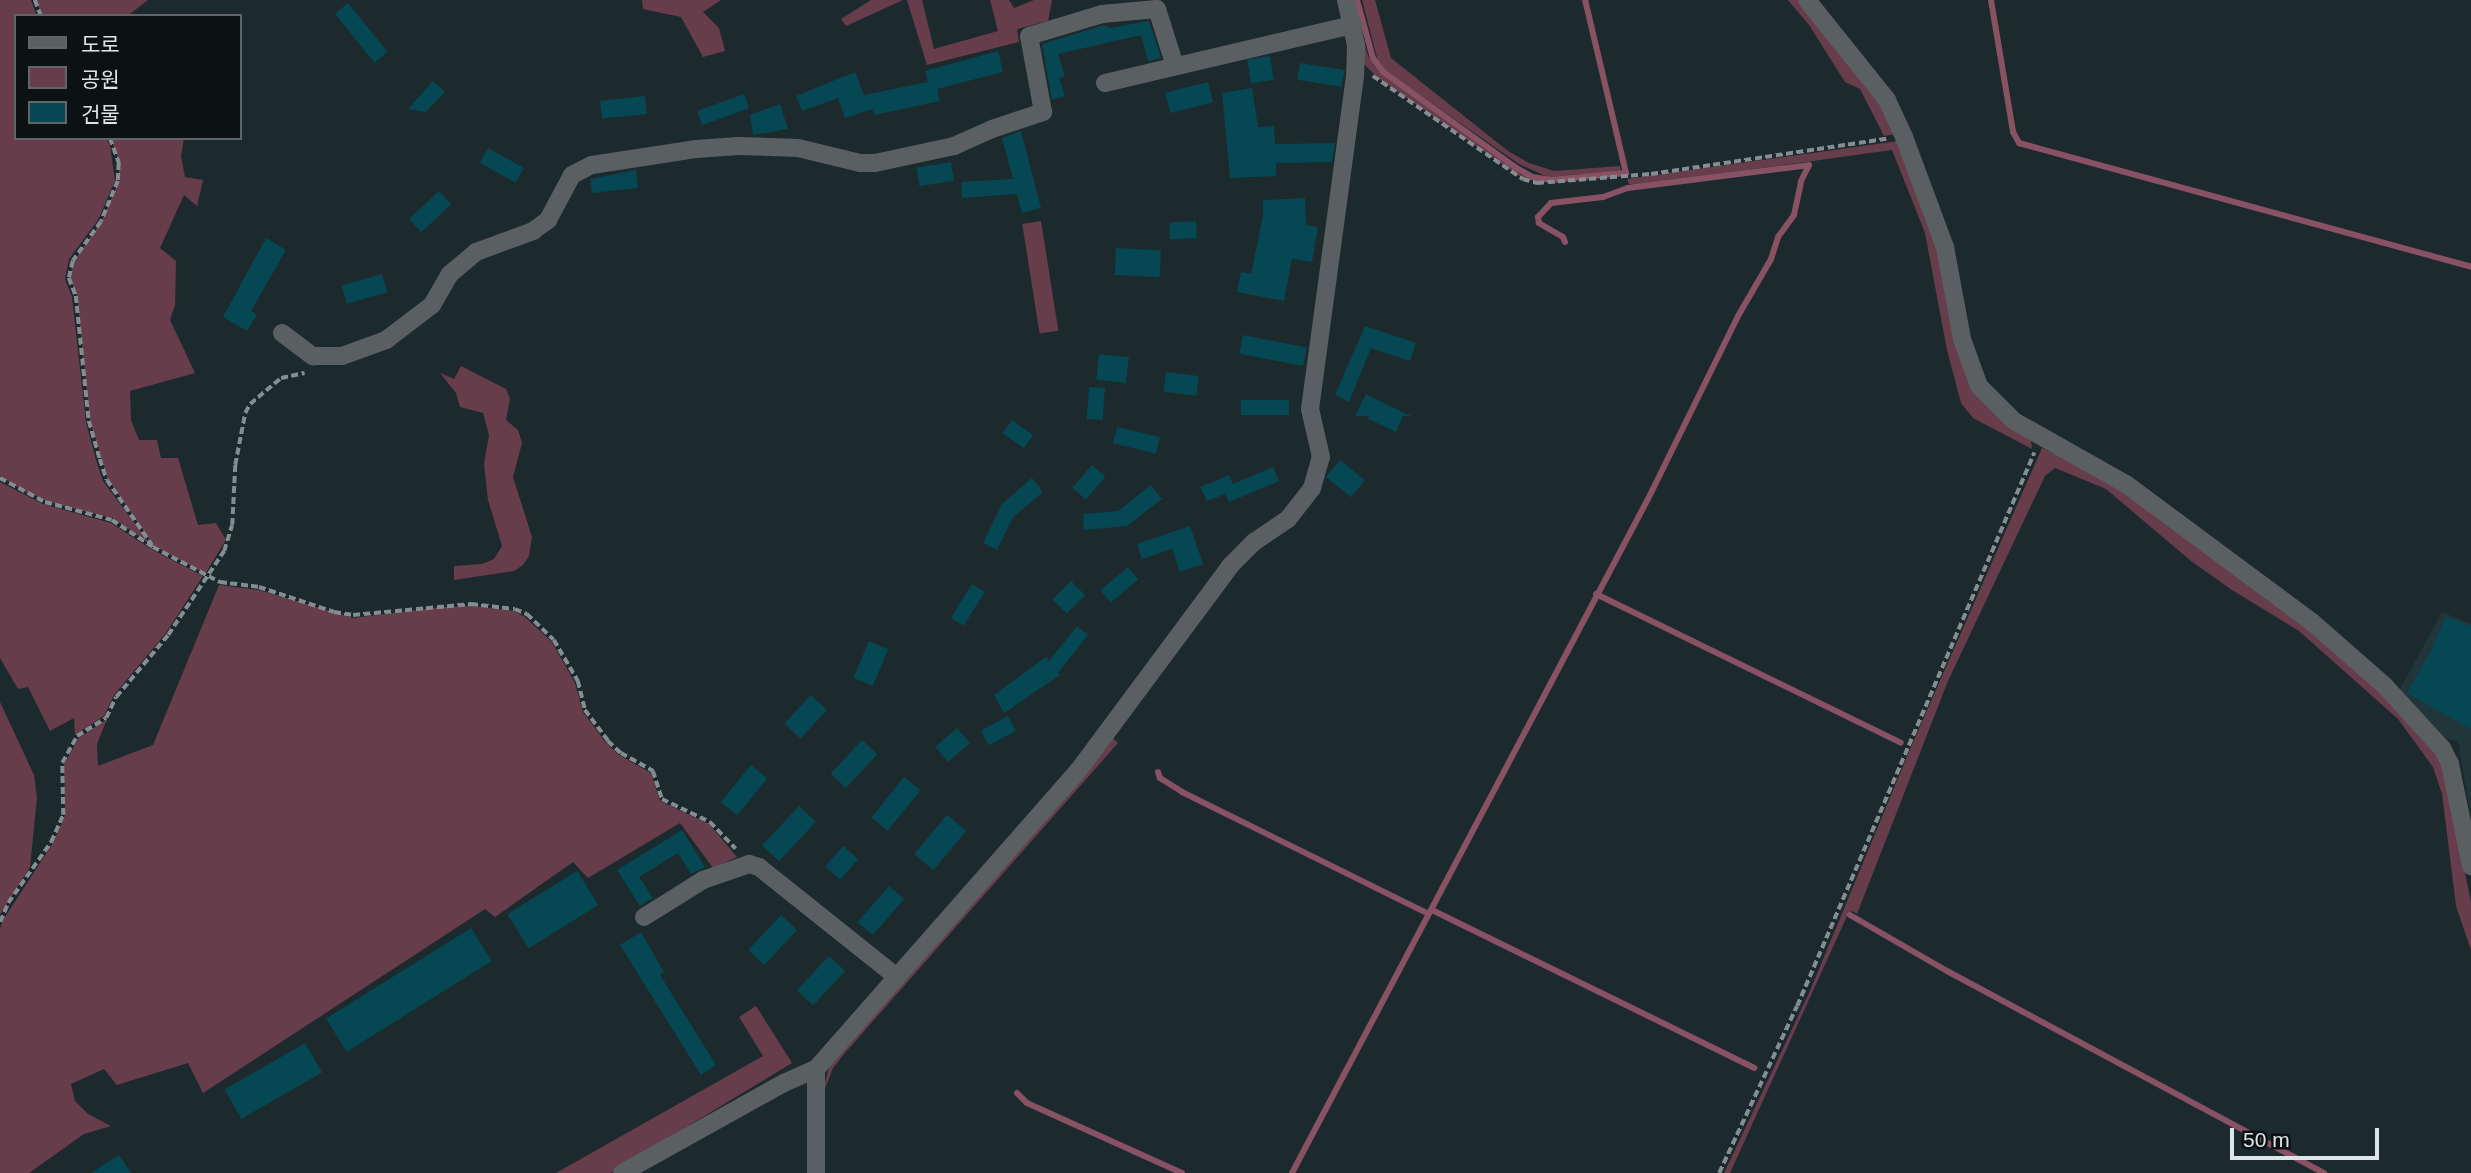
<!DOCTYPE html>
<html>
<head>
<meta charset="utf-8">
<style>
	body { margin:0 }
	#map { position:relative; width:2471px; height:1173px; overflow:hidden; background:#1d2a2d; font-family:Helvetica,"Noto Sans KR",sans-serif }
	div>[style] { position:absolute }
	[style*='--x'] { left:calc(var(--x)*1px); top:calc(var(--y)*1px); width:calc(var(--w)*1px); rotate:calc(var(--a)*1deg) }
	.built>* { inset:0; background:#21363b }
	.green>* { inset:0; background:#673c4b; transform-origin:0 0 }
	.stream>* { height:6px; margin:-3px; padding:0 3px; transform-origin:3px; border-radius:3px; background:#885164 }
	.building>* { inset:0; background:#054752; transform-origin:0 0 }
	.path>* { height:3.5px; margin-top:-1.75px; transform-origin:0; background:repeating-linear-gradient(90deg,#848e90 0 7px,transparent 0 10.5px) }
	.minor>* { height:18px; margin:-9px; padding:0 9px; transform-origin:9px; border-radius:9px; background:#5a6062 }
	span { translate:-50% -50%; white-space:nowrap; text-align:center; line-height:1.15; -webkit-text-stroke:5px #0c1213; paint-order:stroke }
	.legend { position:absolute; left:14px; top:14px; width:228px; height:126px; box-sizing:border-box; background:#0c1213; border:2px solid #606668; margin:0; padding:9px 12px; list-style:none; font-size:21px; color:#dde5e7 }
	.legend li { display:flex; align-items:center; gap:14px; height:35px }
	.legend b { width:35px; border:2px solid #606668 }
	.scale { position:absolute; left:2230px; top:1128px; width:149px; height:32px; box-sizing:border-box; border:4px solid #dde5e7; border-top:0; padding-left:9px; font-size:21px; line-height:24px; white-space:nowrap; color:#dde5e7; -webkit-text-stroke:5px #0c1213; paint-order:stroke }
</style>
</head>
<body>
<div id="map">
	<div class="built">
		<i style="clip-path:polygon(2442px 612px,2471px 624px,2471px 816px,2458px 741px,2447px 739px,2399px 691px)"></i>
	</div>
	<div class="green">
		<i style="clip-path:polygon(0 0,31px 0,37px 16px,16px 16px,16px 138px,106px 138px,110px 146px,115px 181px,98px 220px,69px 259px,65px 279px,72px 297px,86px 422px,96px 460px,103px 481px,150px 544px,113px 518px,59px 505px,25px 492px,0 476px)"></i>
		<i style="clip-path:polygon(36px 0,148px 0,127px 16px,42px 16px)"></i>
		<i style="clip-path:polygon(642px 0,721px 0,703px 12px,719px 28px,725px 51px,703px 57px,681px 17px,643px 9px)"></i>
		<i style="clip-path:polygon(871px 0,903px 0,846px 26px,841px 19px)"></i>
		<i style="clip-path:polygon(907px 0,922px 0,934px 49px,998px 31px,990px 0,1009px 0,1014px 8px,1034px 0,1052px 0,1048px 21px,1017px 29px,1019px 42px,927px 65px)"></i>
		<i style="clip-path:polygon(1353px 0,1368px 56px,1382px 75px,1519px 173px,1531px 179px,1549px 182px,1523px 179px,1378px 78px,1361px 61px)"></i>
		<i style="clip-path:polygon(1362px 0,1375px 0,1391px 58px,1508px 151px,1529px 163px,1554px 171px,1620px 166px,1621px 171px,1548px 177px,1519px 164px,1384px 70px,1378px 61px)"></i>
		<i style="clip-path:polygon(1788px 0,1800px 0,1876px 97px,1895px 134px,1884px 136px,1860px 89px,1845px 82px,1809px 25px)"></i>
		<i style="clip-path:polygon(111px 138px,184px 138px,181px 156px,185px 177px,203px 180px,197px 206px,184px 195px,160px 248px,176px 261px,175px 305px,170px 320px,195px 373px,130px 391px,131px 420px,139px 440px,157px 440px,161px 458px,178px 458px,198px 525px,216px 523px,226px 540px,205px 574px,153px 545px,108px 479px,90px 421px,77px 296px,70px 278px,74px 261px,101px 222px,119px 181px,119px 162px)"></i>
		<i style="clip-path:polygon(1898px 141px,1940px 248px,1959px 353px,2031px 440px,2032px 449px,1973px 418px,1961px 403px,1947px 350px,1925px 233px,1892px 150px,1638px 185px,1629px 184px,1627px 179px)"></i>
		<i style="left:1041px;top:221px;width:111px;height:19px;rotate:81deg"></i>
		<i style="clip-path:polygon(461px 366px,506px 389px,510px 399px,506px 420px,518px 430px,522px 443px,513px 477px,532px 537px,529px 556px,523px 565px,514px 571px,454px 580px,454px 566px,482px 564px,494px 559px,502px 546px,488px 500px,484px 464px,489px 435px,483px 413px,460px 407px,456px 393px,440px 373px,454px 379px)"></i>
		<i style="clip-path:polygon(2042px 448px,2109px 480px,2300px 619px,2393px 701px,2438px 755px,2445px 776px,2471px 902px,2471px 950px,2456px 906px,2442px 794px,2433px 767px,2398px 719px,2299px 631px,2232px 590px,2191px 561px,2106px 489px,2055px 468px,2045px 476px,1948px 681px,1857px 914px,1852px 911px,1848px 914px,1730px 1173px,1724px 1173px,1809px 993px,1911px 747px)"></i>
		<i style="clip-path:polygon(0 482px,43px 504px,111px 523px,151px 549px,203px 576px,166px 633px,114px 695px,104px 716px,75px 735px,74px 718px,50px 731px,28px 687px,18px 689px,0 658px)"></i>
		<i style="clip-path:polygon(219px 585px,259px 590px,353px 618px,441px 607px,471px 606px,514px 611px,525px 617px,552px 642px,575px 683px,583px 712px,606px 743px,619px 755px,651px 773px,660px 801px,709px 824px,737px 857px,713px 868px,680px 823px,588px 878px,573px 862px,495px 917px,485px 909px,203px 1093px,188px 1063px,117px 1085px,104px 1069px,71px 1084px,75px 1101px,88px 1114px,111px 1126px,84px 1134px,29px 1173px,0 1173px,0 928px,3px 920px,53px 843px,65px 816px,64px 764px,79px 738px,107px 719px,97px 744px,98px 766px,153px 745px)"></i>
		<i style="clip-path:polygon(0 702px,34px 775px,37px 798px,30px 867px,0 915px)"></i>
		<i style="clip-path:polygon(1112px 737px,1118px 743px,844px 1054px,833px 1068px,821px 1099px,830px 1063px)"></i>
		<i style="clip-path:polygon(756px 1006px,792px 1063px,610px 1173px,556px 1173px,763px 1056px,739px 1017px)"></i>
	</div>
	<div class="stream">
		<i style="--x:1357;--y:0;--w:60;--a:74.6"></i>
		<i style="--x:1373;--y:58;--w:17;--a:54"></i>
		<i style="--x:1383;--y:72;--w:163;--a:35.7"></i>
		<i style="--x:1515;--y:167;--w:20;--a:30"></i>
		<i style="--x:1532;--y:177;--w:18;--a:9"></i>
		<i style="--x:1550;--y:180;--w:76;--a:-5.3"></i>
		<i style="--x:1626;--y:173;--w:178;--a:-103.3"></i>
		<i style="--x:1991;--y:0;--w:134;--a:80.5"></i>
		<i style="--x:2013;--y:132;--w:13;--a:61"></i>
		<i style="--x:2019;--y:143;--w:469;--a:15.3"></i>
		<i style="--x:1565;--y:242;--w:5;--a:-112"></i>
		<i style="--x:1563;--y:237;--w:28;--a:-150"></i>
		<i style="--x:1539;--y:223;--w:6;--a:-99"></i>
		<i style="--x:1538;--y:217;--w:19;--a:-47"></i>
		<i style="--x:1551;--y:203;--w:52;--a:-6.6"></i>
		<i style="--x:1603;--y:197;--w:27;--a:-20"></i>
		<i style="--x:1628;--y:188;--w:182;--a:-7.2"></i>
		<i style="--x:1596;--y:594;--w:339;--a:26"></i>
		<i style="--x:1158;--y:772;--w:6;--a:72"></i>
		<i style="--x:1160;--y:778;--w:26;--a:32"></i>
		<i style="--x:1182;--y:792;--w:275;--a:26.3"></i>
		<i style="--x:1432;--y:910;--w:359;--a:26.1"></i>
		<i style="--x:1850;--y:915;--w:112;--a:30"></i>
		<i style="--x:1947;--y:971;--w:428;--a:28.2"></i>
		<i style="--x:1017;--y:1093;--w:14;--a:45"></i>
		<i style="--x:1027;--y:1103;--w:170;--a:24.3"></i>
		<i style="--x:1292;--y:1173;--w:762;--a:-62.16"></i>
		<i style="--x:1648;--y:499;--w:204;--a:-63.8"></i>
		<i style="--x:1738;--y:316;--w:66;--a:-59.9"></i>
		<i style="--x:1771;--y:259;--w:23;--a:-72"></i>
		<i style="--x:1778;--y:237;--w:27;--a:-54"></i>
		<i style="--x:1794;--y:215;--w:35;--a:-78"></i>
		<i style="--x:1801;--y:181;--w:18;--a:-63"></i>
	</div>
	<div class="building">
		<i style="left:348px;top:3px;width:63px;height:17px;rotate:51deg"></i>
		<i style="clip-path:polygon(1149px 21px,1161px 58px,1148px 61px,1141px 35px,1058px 54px,1065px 76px,1059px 78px,1065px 96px,1052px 100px,1042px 44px,1104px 25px,1110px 28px)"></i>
		<i style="clip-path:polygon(998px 51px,1003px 72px,937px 89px,940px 101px,874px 115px,873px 109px,845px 118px,838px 98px,802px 111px,796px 96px,855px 72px,864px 95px,928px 82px,925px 71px)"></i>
		<i style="left:1270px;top:56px;width:24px;height:23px;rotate:81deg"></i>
		<i style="left:1300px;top:63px;width:45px;height:17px;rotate:9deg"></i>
		<i style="clip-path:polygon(433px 81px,445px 92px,426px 112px,408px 109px)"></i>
		<i style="left:1208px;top:82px;width:21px;height:44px;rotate:76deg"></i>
		<i style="clip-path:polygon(1252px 88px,1258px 127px,1274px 126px,1275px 144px,1285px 144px,1286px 147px,1286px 144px,1335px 143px,1332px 162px,1276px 163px,1276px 176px,1230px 178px,1222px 93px)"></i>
		<i style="left:744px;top:94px;width:15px;height:50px;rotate:70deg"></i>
		<i style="left:645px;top:96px;width:18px;height:45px;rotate:84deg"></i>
		<i style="clip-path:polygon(780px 104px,788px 129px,753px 135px,750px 115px)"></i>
		<i style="clip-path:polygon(1021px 131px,1041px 208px,1022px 213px,1017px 194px,962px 198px,961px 182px,1013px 179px,1002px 138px)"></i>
		<i style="left:488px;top:148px;width:41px;height:17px;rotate:29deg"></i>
		<i style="left:951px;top:162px;width:19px;height:35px;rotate:81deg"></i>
		<i style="clip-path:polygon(636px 170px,638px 188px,592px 193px,590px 179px)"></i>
		<i style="left:439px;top:191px;width:18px;height:41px;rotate:47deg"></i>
		<i style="clip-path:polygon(1305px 198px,1306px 225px,1318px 227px,1312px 262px,1292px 259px,1284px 301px,1237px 292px,1241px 272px,1251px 274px,1263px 216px,1263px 200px)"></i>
		<i style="left:1196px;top:221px;width:17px;height:27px;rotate:87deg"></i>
		<i style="clip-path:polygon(266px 238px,286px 250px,251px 311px,257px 315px,247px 331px,223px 317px)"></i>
		<i style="left:1116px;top:248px;width:45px;height:27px;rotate:3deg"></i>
		<i style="left:382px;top:274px;width:19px;height:42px;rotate:74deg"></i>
		<i style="clip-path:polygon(1365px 326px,1416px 343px,1410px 361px,1371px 348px,1349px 402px,1335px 395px)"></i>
		<i style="left:1243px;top:335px;width:65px;height:19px;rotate:11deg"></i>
		<i style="left:1099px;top:354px;width:30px;height:26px;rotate:6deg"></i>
		<i style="left:1166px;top:372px;width:33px;height:20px;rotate:7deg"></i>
		<i style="left:1089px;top:387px;width:16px;height:32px;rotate:4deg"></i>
		<i style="clip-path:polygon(1366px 394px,1394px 408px,1411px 416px,1403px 416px,1396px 432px,1366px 418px,1371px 416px,1355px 416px)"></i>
		<i style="left:1241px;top:400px;width:48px;height:15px"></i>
		<i style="left:1012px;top:420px;width:26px;height:16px;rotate:36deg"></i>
		<i style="left:1117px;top:427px;width:44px;height:17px;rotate:13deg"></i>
		<i style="left:1340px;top:460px;width:32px;height:22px;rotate:39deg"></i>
		<i style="left:1092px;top:465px;width:18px;height:30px;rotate:41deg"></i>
		<i style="clip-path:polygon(1273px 467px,1279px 481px,1229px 502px,1225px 494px,1207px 501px,1200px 487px,1229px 475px,1233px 484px)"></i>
		<i style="clip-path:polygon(1032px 478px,1043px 492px,1013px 517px,997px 550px,983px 543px,1002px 504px)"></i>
		<i style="clip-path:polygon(1151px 485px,1162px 499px,1127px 526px,1084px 530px,1083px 514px,1118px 511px)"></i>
		<i style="clip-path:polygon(1190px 526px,1203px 564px,1180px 572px,1172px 549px,1142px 559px,1137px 544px)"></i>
		<i style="left:1128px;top:567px;width:16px;height:36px;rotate:50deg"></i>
		<i style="left:1071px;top:581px;width:20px;height:26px;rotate:45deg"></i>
		<i style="left:972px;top:584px;width:15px;height:40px;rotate:32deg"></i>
		<i style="clip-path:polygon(2446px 616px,2471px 626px,2471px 729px,2407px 693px,2432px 649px)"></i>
		<i style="clip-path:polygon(1077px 626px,1088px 635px,1058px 673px,1060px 675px,1004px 713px,994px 695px,1046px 657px,1049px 661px)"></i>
		<i style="left:869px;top:641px;width:21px;height:40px;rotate:23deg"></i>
		<i style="left:811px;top:695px;width:22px;height:39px;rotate:43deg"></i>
		<i style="left:1008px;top:716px;width:17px;height:31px;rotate:62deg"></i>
		<i style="left:957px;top:728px;width:20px;height:29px;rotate:49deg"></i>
		<i style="left:862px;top:740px;width:21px;height:46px;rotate:43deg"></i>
		<i style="left:751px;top:765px;width:21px;height:48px;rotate:39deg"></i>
		<i style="left:904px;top:777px;width:21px;height:52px;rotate:39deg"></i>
		<i style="left:799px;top:806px;width:23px;height:54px;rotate:43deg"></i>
		<i style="left:947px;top:815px;width:25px;height:51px;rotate:40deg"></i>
		<i style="clip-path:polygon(682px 830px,705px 867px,691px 874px,678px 853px,639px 877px,653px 898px,640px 906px,617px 870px)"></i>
		<i style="left:843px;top:846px;width:20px;height:27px;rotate:41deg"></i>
		<i style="left:577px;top:871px;width:40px;height:82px;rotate:58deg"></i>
		<i style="left:889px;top:886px;width:20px;height:48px;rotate:41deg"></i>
		<i style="left:781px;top:915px;width:22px;height:48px;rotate:43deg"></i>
		<i style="left:471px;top:928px;width:39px;height:171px;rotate:58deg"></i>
		<i style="clip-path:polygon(641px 932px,664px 972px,660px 975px,716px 1065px,701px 1075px,620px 945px)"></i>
		<i style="left:829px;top:956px;width:22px;height:47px;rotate:43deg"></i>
		<i style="left:305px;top:1043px;width:34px;height:93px;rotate:60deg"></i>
		<i style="clip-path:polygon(119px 1155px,131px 1173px,91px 1173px)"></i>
	</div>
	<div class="path">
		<i style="--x:35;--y:0;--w:17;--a:69"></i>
		<i style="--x:1373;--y:76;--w:182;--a:34.5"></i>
		<i style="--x:1523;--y:179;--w:15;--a:16"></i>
		<i style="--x:1537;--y:183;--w:114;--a:-4.5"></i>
		<i style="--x:1651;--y:174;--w:238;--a:-8.5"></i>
		<i style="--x:110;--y:138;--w:27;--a:70"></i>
		<i style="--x:119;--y:163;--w:18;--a:93"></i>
		<i style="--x:118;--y:181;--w:44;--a:112.5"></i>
		<i style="--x:101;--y:222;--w:48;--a:125.7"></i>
		<i style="--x:73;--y:261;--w:17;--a:103"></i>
		<i style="--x:69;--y:278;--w:19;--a:69"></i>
		<i style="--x:76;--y:296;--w:126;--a:84.1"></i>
		<i style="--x:89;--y:421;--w:40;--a:74"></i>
		<i style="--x:100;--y:459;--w:22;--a:72"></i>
		<i style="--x:107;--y:480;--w:79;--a:55.3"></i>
		<i style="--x:0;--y:478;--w:51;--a:28.1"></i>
		<i style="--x:45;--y:502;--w:69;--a:15"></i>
		<i style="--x:112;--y:520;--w:49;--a:33.4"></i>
		<i style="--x:153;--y:547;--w:76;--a:27.6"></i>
		<i style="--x:220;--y:582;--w:39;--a:7"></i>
		<i style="--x:259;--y:587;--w:79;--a:18.4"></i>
		<i style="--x:334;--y:612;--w:19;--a:9"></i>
		<i style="--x:353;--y:615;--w:119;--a:-5.3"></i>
		<i style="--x:471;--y:604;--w:44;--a:6.5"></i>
		<i style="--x:515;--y:609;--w:13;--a:23"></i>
		<i style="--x:527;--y:614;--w:37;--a:44"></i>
		<i style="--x:554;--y:640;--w:48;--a:59.7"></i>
		<i style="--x:578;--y:681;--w:30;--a:76"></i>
		<i style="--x:585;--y:710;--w:39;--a:53"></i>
		<i style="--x:608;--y:741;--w:18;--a:43"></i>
		<i style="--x:621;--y:753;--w:37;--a:29"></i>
		<i style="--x:653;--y:771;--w:29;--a:72"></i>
		<i style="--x:662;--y:799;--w:53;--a:25.6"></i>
		<i style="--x:710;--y:822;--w:37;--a:46"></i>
		<i style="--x:0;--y:922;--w:21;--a:-67"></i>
		<i style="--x:8;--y:903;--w:75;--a:-54.8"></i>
		<i style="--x:51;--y:842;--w:30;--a:-66"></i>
		<i style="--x:63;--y:815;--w:52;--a:-91.1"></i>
		<i style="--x:62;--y:763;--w:31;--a:-61"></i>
		<i style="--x:77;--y:736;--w:34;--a:-32"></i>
		<i style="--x:106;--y:718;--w:23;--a:-65"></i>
		<i style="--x:116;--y:697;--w:81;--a:-50"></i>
		<i style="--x:168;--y:635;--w:101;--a:-56.3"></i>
		<i style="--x:224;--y:551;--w:27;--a:-73"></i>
		<i style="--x:232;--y:525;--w:60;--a:-87.1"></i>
		<i style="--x:235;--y:465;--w:53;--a:-79.1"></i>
		<i style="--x:245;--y:413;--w:10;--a:-61"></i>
		<i style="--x:250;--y:404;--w:40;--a:-40"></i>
		<i style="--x:281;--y:378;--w:24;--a:-12"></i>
		<i style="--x:1719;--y:1173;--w:184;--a:-65"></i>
		<i style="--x:1797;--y:1006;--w:602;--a:-66.8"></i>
	</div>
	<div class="minor">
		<i style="--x:1807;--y:0;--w:128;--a:51.3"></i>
		<i style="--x:1887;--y:100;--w:41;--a:65.3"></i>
		<i style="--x:1904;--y:137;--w:117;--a:69.6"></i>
		<i style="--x:1945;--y:247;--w:94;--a:79.5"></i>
		<i style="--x:1962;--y:339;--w:50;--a:70.1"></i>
		<i style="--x:1979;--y:386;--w:49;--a:45"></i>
		<i style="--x:2014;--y:421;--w:129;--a:29.4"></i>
		<i style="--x:2126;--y:484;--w:232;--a:36.6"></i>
		<i style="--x:2312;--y:622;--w:96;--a:41.2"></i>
		<i style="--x:2384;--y:685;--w:86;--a:47.4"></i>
		<i style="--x:2442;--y:748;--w:18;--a:63"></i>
		<i style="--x:2450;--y:764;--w:104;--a:78.4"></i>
		<i style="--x:1105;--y:83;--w:255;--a:-13.2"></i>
		<i style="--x:282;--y:333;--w:39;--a:37"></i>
		<i style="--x:313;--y:356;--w:29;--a:0"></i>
		<i style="--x:342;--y:356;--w:47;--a:-20"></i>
		<i style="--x:386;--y:340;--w:58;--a:-37.3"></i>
		<i style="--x:432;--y:305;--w:36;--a:-60"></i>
		<i style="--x:450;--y:274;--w:34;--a:-40"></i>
		<i style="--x:476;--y:252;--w:61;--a:-20.2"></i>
		<i style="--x:533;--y:231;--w:19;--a:-36"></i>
		<i style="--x:548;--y:220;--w:51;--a:-61.9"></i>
		<i style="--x:572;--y:175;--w:22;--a:-27"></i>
		<i style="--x:592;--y:165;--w:106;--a:-8.7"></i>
		<i style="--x:697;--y:149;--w:41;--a:-4.2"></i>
		<i style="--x:738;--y:146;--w:60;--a:1.9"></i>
		<i style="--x:798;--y:148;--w:64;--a:13.6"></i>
		<i style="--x:860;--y:163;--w:15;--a:0"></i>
		<i style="--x:875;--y:163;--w:81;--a:-12.1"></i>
		<i style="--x:954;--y:146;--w:42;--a:-24.1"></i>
		<i style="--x:992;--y:129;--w:54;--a:-18.4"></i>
		<i style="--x:1043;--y:112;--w:77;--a:-100.4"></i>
		<i style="--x:1029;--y:36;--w:76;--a:-16.8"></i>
		<i style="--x:1102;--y:14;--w:55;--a:-5.2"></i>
		<i style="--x:1157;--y:9;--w:60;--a:72.5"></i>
		<i style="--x:644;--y:917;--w:70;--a:-32.1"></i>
		<i style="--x:703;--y:880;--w:49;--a:-19.2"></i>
		<i style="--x:749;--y:864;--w:10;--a:17"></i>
		<i style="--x:759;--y:867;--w:176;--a:38.6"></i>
		<i style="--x:622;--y:1173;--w:185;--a:-29.1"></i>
		<i style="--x:784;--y:1083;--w:35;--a:-24"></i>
		<i style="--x:816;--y:1173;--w:104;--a:-90"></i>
		<i style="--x:816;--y:1069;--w:397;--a:-48.7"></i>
		<i style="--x:1078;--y:771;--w:255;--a:-53.4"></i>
		<i style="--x:1230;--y:566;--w:34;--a:-45"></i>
		<i style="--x:1254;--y:542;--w:41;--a:-34.1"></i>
		<i style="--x:1288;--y:519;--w:39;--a:-52"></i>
		<i style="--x:1312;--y:488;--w:32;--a:-74"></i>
		<i style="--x:1321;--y:457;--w:49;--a:-102.9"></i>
		<i style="--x:1310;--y:409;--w:335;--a:-82.3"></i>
		<i style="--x:1355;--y:77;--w:32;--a:-88"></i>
		<i style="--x:1356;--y:45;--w:46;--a:-102.5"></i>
	</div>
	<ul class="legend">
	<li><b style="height:9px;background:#5a6062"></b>도로</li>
	<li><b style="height:19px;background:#673c4b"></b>공원</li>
	<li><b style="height:19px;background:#054752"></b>건물</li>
	</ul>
	<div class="scale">50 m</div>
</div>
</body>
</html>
